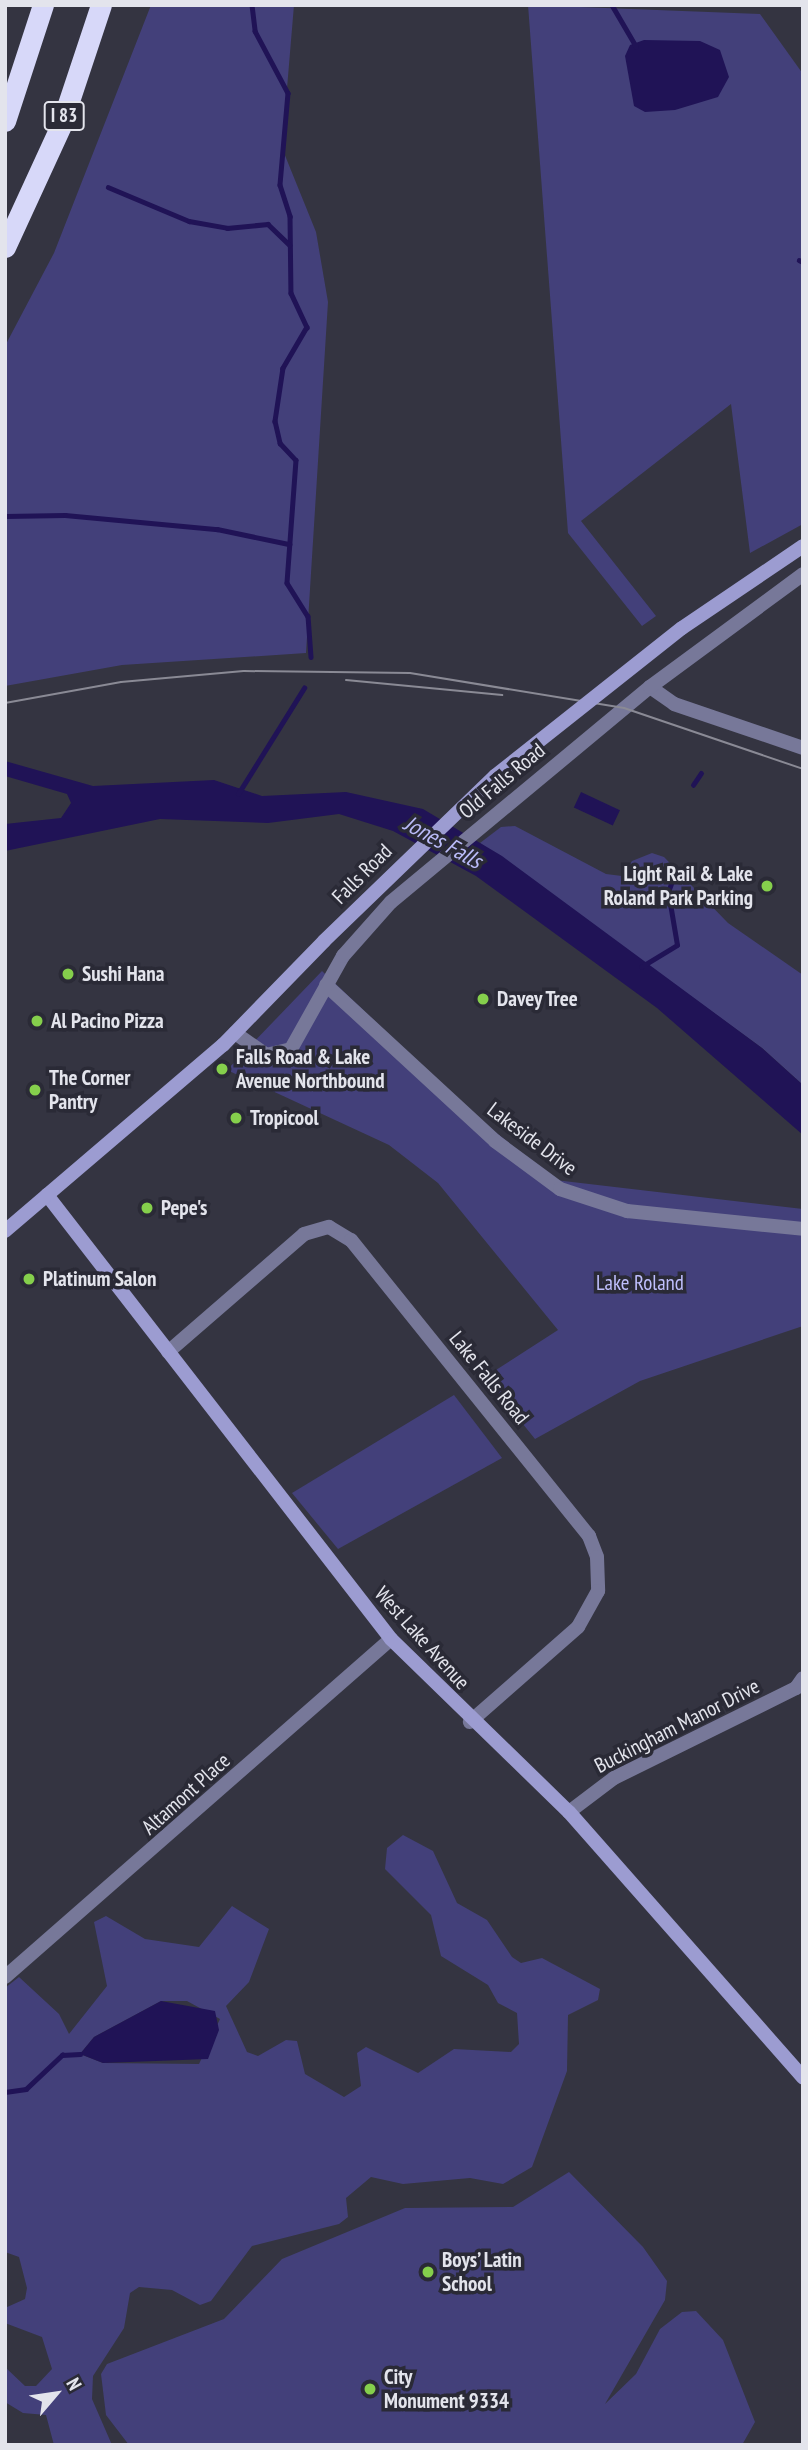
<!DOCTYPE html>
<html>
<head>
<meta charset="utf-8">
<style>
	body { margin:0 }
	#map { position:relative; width:808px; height:2450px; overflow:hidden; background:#343441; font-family:"PT Sans Narrow",sans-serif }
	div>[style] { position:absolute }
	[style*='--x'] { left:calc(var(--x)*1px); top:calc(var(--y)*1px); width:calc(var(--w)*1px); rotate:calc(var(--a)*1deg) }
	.green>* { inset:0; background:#43407a }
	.water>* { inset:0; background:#201356; transform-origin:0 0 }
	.stream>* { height:4.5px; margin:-2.25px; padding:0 2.25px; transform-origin:2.25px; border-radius:2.25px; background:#201356 }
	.street>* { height:14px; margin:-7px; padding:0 7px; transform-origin:7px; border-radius:7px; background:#777899 }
	.secondary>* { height:14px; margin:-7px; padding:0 7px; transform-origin:7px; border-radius:7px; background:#9c9cd1 }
	.highway>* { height:21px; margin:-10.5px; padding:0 10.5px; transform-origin:10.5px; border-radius:10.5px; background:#d7d8f9 }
	.tram>* { height:2px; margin:-1px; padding:0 1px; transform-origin:1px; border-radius:1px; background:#8a8a95 }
	.secondary-bridge>* { height:14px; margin:-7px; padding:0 7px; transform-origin:7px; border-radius:7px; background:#9c9cd1 }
	.dots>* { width:19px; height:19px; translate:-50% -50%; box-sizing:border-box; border:4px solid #2a2a36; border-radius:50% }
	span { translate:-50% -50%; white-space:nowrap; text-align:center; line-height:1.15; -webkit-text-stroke:7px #2a2a36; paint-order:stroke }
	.shield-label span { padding:2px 5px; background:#2a2a36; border:2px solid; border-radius:5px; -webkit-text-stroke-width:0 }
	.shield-label { font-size:19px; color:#e3e4ec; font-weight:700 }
	.street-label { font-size:21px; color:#e3e4ec }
	.poi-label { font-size:21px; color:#e3e4ec; font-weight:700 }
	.right { translate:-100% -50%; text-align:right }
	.left { translate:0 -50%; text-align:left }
	.park-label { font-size:21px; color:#bfbffd }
	.water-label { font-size:23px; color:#babbf8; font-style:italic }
	.frame { position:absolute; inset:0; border:7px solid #e3e4ec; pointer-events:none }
	.north { position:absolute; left:21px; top:2359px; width:70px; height:70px; -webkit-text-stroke:5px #2a2a36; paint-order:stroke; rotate:61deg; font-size:19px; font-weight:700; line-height:28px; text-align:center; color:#e3e4ec }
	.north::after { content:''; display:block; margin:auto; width:24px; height:32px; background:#e3e4ec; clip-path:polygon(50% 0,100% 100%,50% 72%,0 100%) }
</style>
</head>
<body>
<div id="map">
	<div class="green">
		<i style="clip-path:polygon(151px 5px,294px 5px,282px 148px,316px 232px,328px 302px,306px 653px,122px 665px,5px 686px,5px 346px,54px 253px)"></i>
		<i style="clip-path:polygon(528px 5px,760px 14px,803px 74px,803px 524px,750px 553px,731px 404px,581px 521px,656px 616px,642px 626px,568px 533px)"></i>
		<i style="clip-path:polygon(515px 826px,606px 874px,622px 876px,632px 861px,652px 853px,664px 857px,728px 923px,803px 975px,803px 1085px,762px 1048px,480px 843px,501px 827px)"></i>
		<i style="clip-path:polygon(322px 971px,473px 1114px,555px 1180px,803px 1209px,803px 1326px,640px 1381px,535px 1439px,485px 1377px,558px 1330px,438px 1183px,389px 1145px,227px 1070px)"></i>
		<i style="clip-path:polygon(454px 1395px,502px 1458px,338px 1549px,292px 1493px)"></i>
		<i style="clip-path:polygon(evenodd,403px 1835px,433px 1851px,457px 1903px,487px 1920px,512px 1957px,521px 1963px,542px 1958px,600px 1989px,598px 2000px,568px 2015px,567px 2071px,532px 2167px,503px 2184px,470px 2178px,403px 2184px,371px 2177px,346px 2198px,348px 2217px,339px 2224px,252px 2246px,211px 2301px,200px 2305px,172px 2290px,139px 2287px,130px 2293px,124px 2328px,93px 2376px,92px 2399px,112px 2445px,54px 2445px,46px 2415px,23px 2413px,5px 2402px,5px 2367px,25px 2386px,36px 2386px,52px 2369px,42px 2337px,5px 2323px,5px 2308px,25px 2299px,27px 2288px,19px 2257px,5px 2252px,5px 1988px,19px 1977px,59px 2014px,69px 2034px,107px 1986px,94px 1922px,106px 1916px,145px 1939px,199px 1947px,232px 1906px,269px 1929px,249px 1982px,226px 2006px,247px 2052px,258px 2056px,286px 2040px,297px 2041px,305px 2074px,344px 2097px,361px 2086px,357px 2053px,366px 2047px,418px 2073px,454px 2049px,511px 2052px,519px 2044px,517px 2013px,498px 2003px,488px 1985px,441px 1956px,431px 1915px,385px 1869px,387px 1848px,403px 1835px,161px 2001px,187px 2001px,220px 2019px,199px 2064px,103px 2063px,80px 2054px,94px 2037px,161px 2001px)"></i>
		<i style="clip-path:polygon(569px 2172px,643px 2247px,667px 2281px,665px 2300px,605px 2404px,636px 2374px,660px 2329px,682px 2312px,696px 2311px,723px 2340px,755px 2422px,742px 2445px,129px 2445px,106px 2415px,101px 2374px,107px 2364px,224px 2319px,282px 2259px,405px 2208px,513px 2207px)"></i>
	</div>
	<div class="water">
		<i style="clip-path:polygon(644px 40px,700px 41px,720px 50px,729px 77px,718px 97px,675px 110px,645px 112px,634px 106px,625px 56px,630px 45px)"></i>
		<i style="clip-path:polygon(5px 761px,93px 786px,214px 780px,262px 796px,346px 792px,423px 809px,502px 856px,762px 1048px,803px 1085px,803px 1135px,657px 1008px,476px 876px,393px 831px,339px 814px,268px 823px,160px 819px,5px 851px,5px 824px,61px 818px,71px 803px,67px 794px,5px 776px)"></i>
		<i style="left:581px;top:792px;width:43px;height:17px;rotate:25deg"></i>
		<i style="clip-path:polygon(161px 2001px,215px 2011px,219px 2030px,208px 2059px,103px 2063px,80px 2054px,94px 2037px)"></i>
	</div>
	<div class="stream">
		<i style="--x:252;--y:5;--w:26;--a:83"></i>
		<i style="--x:255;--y:31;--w:70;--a:62"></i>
		<i style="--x:288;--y:93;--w:92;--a:95"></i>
		<i style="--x:280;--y:185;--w:33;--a:72"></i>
		<i style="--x:290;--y:216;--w:77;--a:89.3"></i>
		<i style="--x:291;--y:293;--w:38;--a:65"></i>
		<i style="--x:307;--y:327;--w:48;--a:120.3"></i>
		<i style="--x:283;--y:368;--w:54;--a:98.6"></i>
		<i style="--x:275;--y:421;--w:23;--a:77"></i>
		<i style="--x:280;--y:443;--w:23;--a:47"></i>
		<i style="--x:296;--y:460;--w:123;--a:94.2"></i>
		<i style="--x:287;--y:583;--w:39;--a:58"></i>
		<i style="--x:308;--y:616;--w:41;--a:85.8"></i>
		<i style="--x:612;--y:5;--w:48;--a:59.7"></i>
		<i style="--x:108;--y:187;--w:88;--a:22.8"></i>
		<i style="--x:189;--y:221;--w:39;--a:10"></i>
		<i style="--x:227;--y:228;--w:41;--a:-5.6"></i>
		<i style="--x:268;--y:224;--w:30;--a:44"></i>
		<i style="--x:799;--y:260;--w:4;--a:27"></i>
		<i style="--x:5;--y:516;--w:60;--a:-1"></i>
		<i style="--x:65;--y:515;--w:153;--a:5.3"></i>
		<i style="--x:217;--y:529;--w:74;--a:11.8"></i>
		<i style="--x:693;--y:785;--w:14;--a:-56"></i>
		<i style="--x:238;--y:794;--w:125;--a:-58.1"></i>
		<i style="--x:641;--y:967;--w:42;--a:-31.4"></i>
		<i style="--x:677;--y:945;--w:54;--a:-99.6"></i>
		<i style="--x:668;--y:892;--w:20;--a:-70"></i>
		<i style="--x:5;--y:2092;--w:21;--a:-8"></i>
		<i style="--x:26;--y:2089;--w:50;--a:-43.4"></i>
		<i style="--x:62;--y:2055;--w:18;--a:-3"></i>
	</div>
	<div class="street">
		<i style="--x:650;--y:687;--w:29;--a:35"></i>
		<i style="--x:674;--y:704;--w:136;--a:18.8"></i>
		<i style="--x:326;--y:985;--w:230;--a:42.7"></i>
		<i style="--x:495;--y:1141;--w:81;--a:36.4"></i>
		<i style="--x:560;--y:1189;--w:71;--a:18.2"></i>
		<i style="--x:627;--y:1211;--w:177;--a:5.8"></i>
		<i style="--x:235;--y:1033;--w:38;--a:35"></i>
		<i style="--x:266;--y:1055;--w:26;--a:-13"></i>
		<i style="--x:291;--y:1049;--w:107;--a:-60.8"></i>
		<i style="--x:343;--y:956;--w:72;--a:-48.4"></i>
		<i style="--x:391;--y:902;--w:337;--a:-39.7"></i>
		<i style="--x:650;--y:687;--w:190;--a:-36.4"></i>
		<i style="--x:168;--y:1352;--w:180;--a:-40.9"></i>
		<i style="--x:304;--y:1234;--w:26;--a:-16"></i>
		<i style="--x:329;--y:1227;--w:26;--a:31"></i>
		<i style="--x:351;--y:1240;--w:380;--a:51.2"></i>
		<i style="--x:589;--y:1536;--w:22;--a:69"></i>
		<i style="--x:597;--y:1557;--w:34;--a:88"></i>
		<i style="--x:598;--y:1591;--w:41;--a:119.1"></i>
		<i style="--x:578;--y:1627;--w:144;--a:138.7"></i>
		<i style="--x:569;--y:1812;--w:56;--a:-37.1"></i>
		<i style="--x:614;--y:1778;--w:203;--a:-26.3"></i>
		<i style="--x:796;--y:1688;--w:12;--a:-55"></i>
		<i style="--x:5;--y:1977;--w:513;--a:-41.21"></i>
	</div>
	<div class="secondary">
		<i style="--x:682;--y:628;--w:146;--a:-34.1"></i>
		<i style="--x:47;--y:1195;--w:562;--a:52.23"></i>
		<i style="--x:391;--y:1639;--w:248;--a:44.2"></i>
		<i style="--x:569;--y:1812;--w:354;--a:48.6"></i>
		<i style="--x:5;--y:1231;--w:287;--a:-40.5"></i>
		<i style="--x:223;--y:1045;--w:145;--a:-45.8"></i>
	</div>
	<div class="highway">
		<i style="--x:5;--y:121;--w:122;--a:-71.9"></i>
		<i style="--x:5;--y:247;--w:134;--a:-65.3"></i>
		<i style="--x:61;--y:125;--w:126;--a:-71.6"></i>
	</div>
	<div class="tram">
		<i style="--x:346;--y:680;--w:157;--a:5.5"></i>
		<i style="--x:5;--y:703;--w:118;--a:-10.3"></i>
		<i style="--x:121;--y:682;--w:123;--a:-5.1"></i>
		<i style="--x:244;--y:671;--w:166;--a:0.7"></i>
		<i style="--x:410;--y:673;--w:217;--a:9.3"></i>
		<i style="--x:624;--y:708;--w:189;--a:18.8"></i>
	</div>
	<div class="secondary-bridge">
		<i style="--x:324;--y:941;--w:238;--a:-44"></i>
		<i style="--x:495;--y:776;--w:238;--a:-38.4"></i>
	</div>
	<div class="dots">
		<i style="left:767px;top:886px;background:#85cf4c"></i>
		<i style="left:68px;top:974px;background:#85cf4c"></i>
		<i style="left:483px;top:999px;background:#85cf4c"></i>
		<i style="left:37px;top:1021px;background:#85cf4c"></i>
		<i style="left:222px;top:1069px;background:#85cf4c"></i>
		<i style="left:35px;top:1090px;background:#85cf4c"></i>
		<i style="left:236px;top:1118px;background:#85cf4c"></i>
		<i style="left:147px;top:1208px;background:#85cf4c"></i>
		<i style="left:29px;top:1279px;background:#85cf4c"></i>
		<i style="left:428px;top:2272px;background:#85cf4c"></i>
		<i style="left:370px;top:2389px;background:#85cf4c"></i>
	</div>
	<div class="shield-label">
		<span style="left:64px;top:116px">I 83</span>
	</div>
	<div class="street-label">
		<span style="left:502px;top:781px;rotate:-40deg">Old Falls Road</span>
		<span style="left:362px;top:874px;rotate:-45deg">Falls Road</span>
		<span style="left:532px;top:1139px;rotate:37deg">Lakeside Drive</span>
		<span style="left:489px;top:1378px;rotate:51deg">Lake Falls Road</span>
		<span style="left:422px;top:1638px;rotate:48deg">West Lake Avenue</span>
		<span style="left:677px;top:1726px;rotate:-27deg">Buckingham Manor Drive</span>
		<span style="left:186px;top:1794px;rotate:-42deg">Altamont Place</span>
	</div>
	<div class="poi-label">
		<span class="right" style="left:753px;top:886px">Light Rail &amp; Lake<br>Roland Park Parking</span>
		<span class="left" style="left:82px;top:974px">Sushi Hana</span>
		<span class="left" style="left:497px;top:999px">Davey Tree</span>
		<span class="left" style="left:51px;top:1021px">Al Pacino Pizza</span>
		<span class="left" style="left:236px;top:1069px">Falls Road &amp; Lake<br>Avenue Northbound</span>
		<span class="left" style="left:49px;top:1090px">The Corner<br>Pantry</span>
		<span class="left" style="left:250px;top:1118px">Tropicool</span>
		<span class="left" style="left:161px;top:1208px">Pepe's</span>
		<span class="left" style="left:43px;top:1279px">Platinum Salon</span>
		<span class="left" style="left:442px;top:2272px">Boys’ Latin<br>School</span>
		<span class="left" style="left:384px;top:2389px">City<br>Monument 9334</span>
	</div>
	<div class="park-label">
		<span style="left:640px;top:1283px">Lake Roland</span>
	</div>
	<div class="water-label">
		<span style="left:443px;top:842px;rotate:29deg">Jones Falls</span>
	</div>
	<div class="frame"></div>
	<div class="north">N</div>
</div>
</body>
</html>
